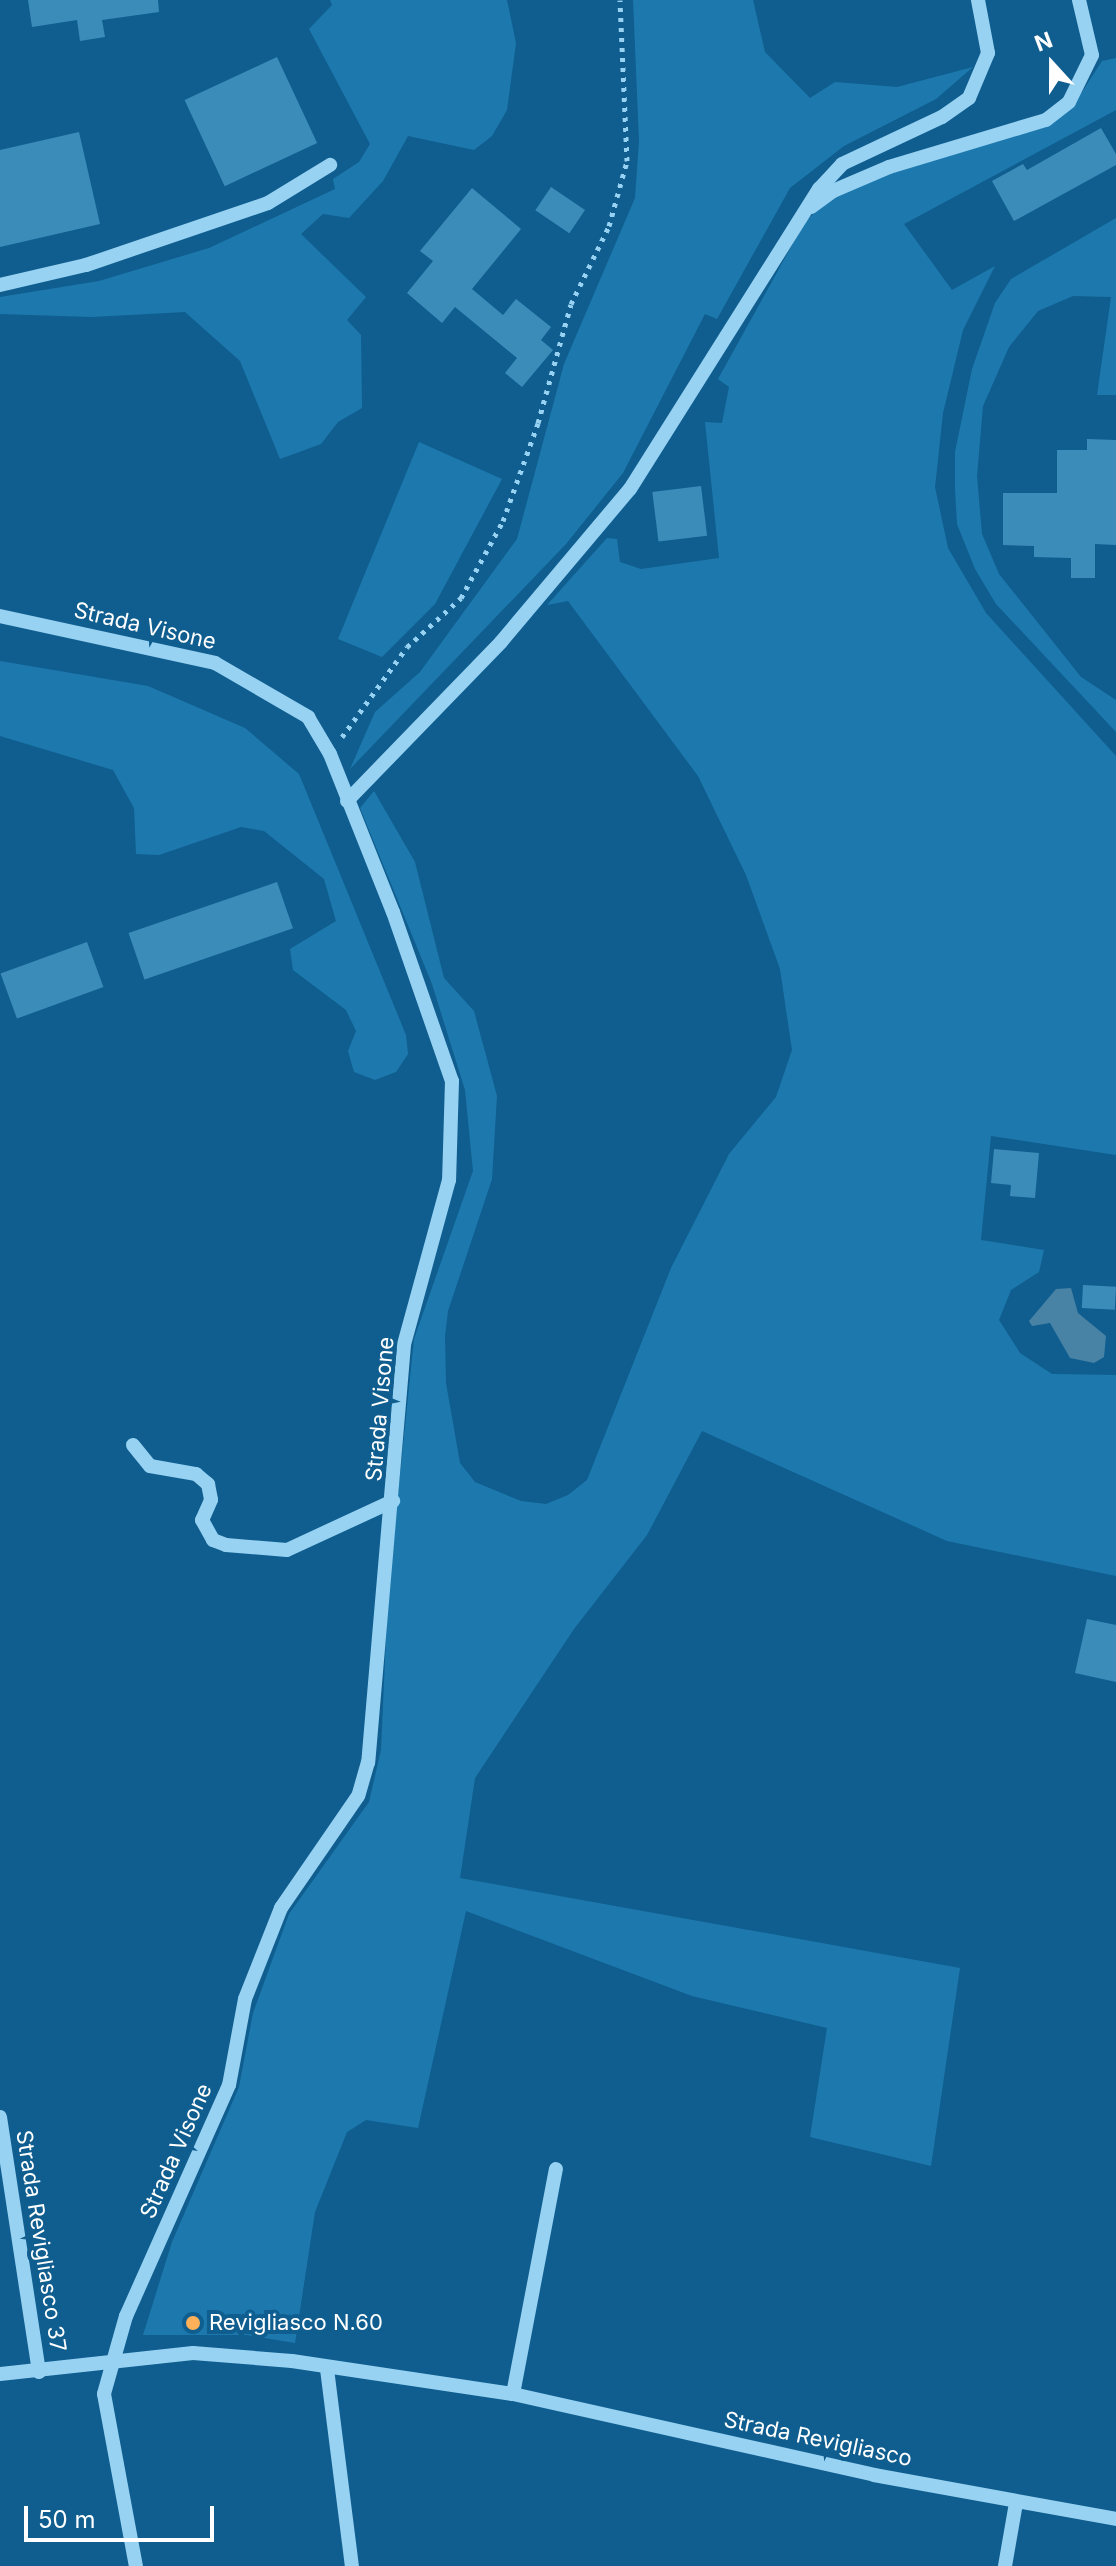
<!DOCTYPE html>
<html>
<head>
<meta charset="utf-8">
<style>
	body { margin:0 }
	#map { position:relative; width:1116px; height:2566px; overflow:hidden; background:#0f5e8f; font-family:Inter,sans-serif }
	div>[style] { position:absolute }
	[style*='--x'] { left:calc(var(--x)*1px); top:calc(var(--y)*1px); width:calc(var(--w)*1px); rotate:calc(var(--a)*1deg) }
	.green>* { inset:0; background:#1d79ad }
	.water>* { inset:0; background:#4882a5 }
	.building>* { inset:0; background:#3c8cba; transform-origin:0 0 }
	.path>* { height:5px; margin-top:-2.5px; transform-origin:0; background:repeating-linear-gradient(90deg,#97d2f3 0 4px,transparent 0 10px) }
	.minor>* { height:14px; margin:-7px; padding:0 7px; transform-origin:7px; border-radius:7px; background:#97d2f3 }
	.dots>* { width:22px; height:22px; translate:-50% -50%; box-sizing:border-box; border:4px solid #0f5e8f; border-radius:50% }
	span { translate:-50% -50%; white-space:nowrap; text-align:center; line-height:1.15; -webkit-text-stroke:8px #0f5e8f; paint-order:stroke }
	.street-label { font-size:22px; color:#fff }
	.poi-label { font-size:22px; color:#fff }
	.left { translate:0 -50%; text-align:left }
	.north { position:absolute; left:1012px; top:24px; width:80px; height:80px; -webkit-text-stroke:6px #0f5e8f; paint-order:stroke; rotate:339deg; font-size:22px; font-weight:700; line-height:32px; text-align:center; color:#fff }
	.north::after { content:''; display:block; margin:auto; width:28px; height:36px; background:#fff; clip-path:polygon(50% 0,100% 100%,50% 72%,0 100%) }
	.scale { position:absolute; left:24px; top:2506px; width:190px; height:36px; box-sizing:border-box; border:4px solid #fff; border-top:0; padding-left:10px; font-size:24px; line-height:28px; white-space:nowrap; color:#fff; -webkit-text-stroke:6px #0f5e8f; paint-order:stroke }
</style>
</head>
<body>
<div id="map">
	<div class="green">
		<i style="clip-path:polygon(330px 0,507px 0,516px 43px,507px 110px,492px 136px,474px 150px,408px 136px,383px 181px,349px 218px,323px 214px,301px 234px,366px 297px,347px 320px,361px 335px,362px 408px,338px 422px,321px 444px,280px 459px,240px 361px,185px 312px,92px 317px,0 314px,0 297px,99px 281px,209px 248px,335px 189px,333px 179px,359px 162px,370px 144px,309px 29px,332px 5px)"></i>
		<i style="clip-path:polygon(633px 0,753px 0,765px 52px,810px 98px,835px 82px,897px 87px,973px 67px,936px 99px,844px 146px,790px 188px,717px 319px,705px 314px,623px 473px,566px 544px,350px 769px,375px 712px,420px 672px,517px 539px,564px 364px,635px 198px,639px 141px)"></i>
		<i style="clip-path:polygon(1116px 58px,1116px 110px,904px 224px,952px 290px,995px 266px,963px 330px,943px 413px,935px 487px,948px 548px,986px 613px,1116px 756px,1116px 1155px,991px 1136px,981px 1240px,1044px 1250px,1039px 1272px,1011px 1290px,999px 1320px,1020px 1353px,1052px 1374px,1116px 1375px,1116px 1576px,947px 1541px,702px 1431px,647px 1535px,574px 1629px,475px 1778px,460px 1878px,960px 1968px,931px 2166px,810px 2137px,827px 2028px,692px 1996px,466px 1911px,418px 2128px,366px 2120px,347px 2132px,315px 2212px,295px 2343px,247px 2335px,143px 2335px,172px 2242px,239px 2087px,253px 2013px,289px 1914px,369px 1802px,381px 1750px,388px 1592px,414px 1339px,473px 1171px,465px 1090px,432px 984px,360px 808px,374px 791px,415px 862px,444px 978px,474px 1011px,497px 1096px,492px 1179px,448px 1311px,445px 1336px,446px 1383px,460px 1463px,475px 1482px,521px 1501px,546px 1504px,568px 1495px,587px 1480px,671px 1268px,729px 1154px,776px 1097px,792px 1050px,780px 969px,746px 875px,698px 776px,568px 601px,547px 605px,607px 538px,617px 539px,620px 562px,641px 569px,719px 558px,705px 422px,722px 423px,729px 387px,718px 379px,806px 220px,835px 196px,891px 172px,1041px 128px,1080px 95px,1102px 61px)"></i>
		<i style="clip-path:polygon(1116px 218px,1116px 395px,1097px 395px,1111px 297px,1073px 296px,1038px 311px,1009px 347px,983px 406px,977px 476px,982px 534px,999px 574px,1081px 677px,1116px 700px,1116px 732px,996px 604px,975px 569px,957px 524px,955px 489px,955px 452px,972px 369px,995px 303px,1011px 279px)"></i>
		<i style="clip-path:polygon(419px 442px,502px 479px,435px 604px,382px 657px,338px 639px)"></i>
		<i style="clip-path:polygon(0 661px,148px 686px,245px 728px,299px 774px,406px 1035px,408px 1054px,396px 1072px,375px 1080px,354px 1072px,348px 1051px,356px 1031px,346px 1010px,293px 970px,290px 949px,336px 921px,324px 879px,264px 831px,241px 827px,159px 855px,136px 854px,134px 808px,113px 770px,0 736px)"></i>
	</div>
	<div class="water">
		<i style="clip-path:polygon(1071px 1288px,1078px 1313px,1106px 1336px,1104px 1357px,1094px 1363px,1070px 1358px,1050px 1323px,1032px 1326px,1029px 1321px,1056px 1289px)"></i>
	</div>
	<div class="building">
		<i style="clip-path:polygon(28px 0,158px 0,159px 12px,102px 20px,105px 37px,80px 41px,77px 20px,32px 27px)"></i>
		<i style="left:277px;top:57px;width:95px;height:102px;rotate:65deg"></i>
		<i style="clip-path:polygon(1101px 128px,1116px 154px,1116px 165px,1014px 221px,992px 181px,1023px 164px,1027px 170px)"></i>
		<i style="clip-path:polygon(79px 132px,100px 224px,0 247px,0 150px)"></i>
		<i style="left:551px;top:187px;width:41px;height:28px;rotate:34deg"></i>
		<i style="clip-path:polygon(472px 188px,521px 229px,472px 289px,503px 315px,516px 299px,551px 327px,541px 340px,553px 350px,522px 387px,505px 373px,517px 358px,455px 307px,442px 323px,407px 293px,433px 261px,420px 251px)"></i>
		<i style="clip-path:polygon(1087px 439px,1116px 440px,1116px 545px,1095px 544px,1095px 578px,1071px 578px,1071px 558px,1034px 557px,1034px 546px,1003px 545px,1003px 493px,1057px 493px,1057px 450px,1087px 450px)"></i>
		<i style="left:701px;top:486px;width:50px;height:49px;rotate:83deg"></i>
		<i style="left:277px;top:882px;width:49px;height:157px;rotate:71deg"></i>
		<i style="left:87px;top:942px;width:48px;height:92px;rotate:70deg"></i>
		<i style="clip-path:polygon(994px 1149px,1039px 1153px,1035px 1198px,1010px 1196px,1011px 1185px,991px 1183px)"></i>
		<i style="left:1083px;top:1285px;width:33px;height:23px;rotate:3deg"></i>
		<i style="clip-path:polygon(1087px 1619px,1116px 1625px,1116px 1682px,1075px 1673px)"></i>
	</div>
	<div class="path">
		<i style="--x:342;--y:737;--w:111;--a:-54.2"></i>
		<i style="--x:407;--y:647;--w:73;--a:-42.2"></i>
		<i style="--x:461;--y:598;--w:88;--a:-61.4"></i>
		<i style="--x:503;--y:521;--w:104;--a:-70.3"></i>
		<i style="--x:538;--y:423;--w:123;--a:-74.5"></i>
		<i style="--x:571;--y:304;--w:87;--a:-64"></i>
		<i style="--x:609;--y:226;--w:67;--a:-74.5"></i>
		<i style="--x:627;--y:161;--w:161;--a:-92.5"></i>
	</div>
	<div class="minor">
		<i style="--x:811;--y:207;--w:27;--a:-36"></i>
		<i style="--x:833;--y:191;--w:61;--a:-23.2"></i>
		<i style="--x:889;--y:167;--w:164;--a:-16.7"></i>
		<i style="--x:1046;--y:120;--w:29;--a:-38"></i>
		<i style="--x:1069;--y:102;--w:52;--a:-63.9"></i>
		<i style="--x:1092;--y:55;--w:57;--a:-103.3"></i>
		<i style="--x:0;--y:285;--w:88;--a:-13.1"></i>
		<i style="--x:86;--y:265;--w:192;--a:-18.8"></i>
		<i style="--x:268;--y:203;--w:73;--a:-31.5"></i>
		<i style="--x:0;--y:616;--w:220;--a:12.3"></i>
		<i style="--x:215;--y:663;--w:108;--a:30.1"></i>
		<i style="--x:308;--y:717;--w:43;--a:59.3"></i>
		<i style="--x:330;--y:754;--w:170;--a:68.3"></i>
		<i style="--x:393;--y:912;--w:179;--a:70.8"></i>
		<i style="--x:452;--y:1081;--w:99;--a:91.7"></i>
		<i style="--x:449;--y:1180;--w:171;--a:105.3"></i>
		<i style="--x:404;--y:1345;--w:419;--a:94.9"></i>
		<i style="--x:368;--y:1762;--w:35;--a:106"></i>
		<i style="--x:358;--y:1796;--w:136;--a:124.5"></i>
		<i style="--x:281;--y:1908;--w:98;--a:111.6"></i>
		<i style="--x:245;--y:1999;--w:87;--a:100.5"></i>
		<i style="--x:229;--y:2085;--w:253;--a:114"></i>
		<i style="--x:126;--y:2316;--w:81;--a:105.8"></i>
		<i style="--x:104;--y:2394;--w:175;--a:79.5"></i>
		<i style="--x:347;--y:801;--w:221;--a:-45.9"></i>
		<i style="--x:501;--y:642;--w:200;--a:-49.9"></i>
		<i style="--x:630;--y:489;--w:355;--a:-57.8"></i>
		<i style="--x:819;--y:189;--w:34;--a:-47"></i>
		<i style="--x:842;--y:164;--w:110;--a:-25.2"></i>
		<i style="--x:942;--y:117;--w:33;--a:-35"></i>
		<i style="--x:969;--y:98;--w:49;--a:-67.1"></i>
		<i style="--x:988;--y:53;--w:54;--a:-100.7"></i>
		<i style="--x:133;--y:1445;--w:27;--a:51"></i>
		<i style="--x:150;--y:1466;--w:47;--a:9.9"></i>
		<i style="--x:196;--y:1474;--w:16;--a:40"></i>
		<i style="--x:208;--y:1484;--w:16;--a:79"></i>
		<i style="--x:211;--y:1500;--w:22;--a:114"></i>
		<i style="--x:202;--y:1520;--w:23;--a:61"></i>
		<i style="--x:213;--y:1540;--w:14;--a:21"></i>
		<i style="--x:226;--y:1545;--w:61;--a:4.7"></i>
		<i style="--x:287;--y:1550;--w:117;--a:-24.8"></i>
		<i style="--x:0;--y:2117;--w:258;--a:81.3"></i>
		<i style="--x:327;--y:2369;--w:199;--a:82.8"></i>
		<i style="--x:0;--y:2374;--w:194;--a:-6.2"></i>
		<i style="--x:193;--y:2353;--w:99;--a:4.6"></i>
		<i style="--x:292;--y:2361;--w:223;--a:8.5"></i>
		<i style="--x:513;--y:2394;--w:370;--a:12.6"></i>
		<i style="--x:874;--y:2475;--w:246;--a:10.3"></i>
		<i style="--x:513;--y:2394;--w:229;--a:-79.2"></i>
		<i style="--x:1005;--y:2566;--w:64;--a:-80.1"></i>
	</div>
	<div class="dots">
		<i style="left:193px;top:2323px;background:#ffb15a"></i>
	</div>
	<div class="street-label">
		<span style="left:145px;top:626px;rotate:13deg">Strada Visone</span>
		<span style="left:380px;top:1409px;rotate:-85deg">Strada Visone</span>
		<span style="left:176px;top:2151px;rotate:-66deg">Strada Visone</span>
		<span style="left:41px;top:2241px;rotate:81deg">Strada Revigliasco 37</span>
		<span style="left:818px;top:2439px;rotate:12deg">Strada Revigliasco</span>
	</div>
	<div class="poi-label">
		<span class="left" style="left:209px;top:2323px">Revigliasco N.60</span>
	</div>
	<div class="north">N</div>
	<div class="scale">50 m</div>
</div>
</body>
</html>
